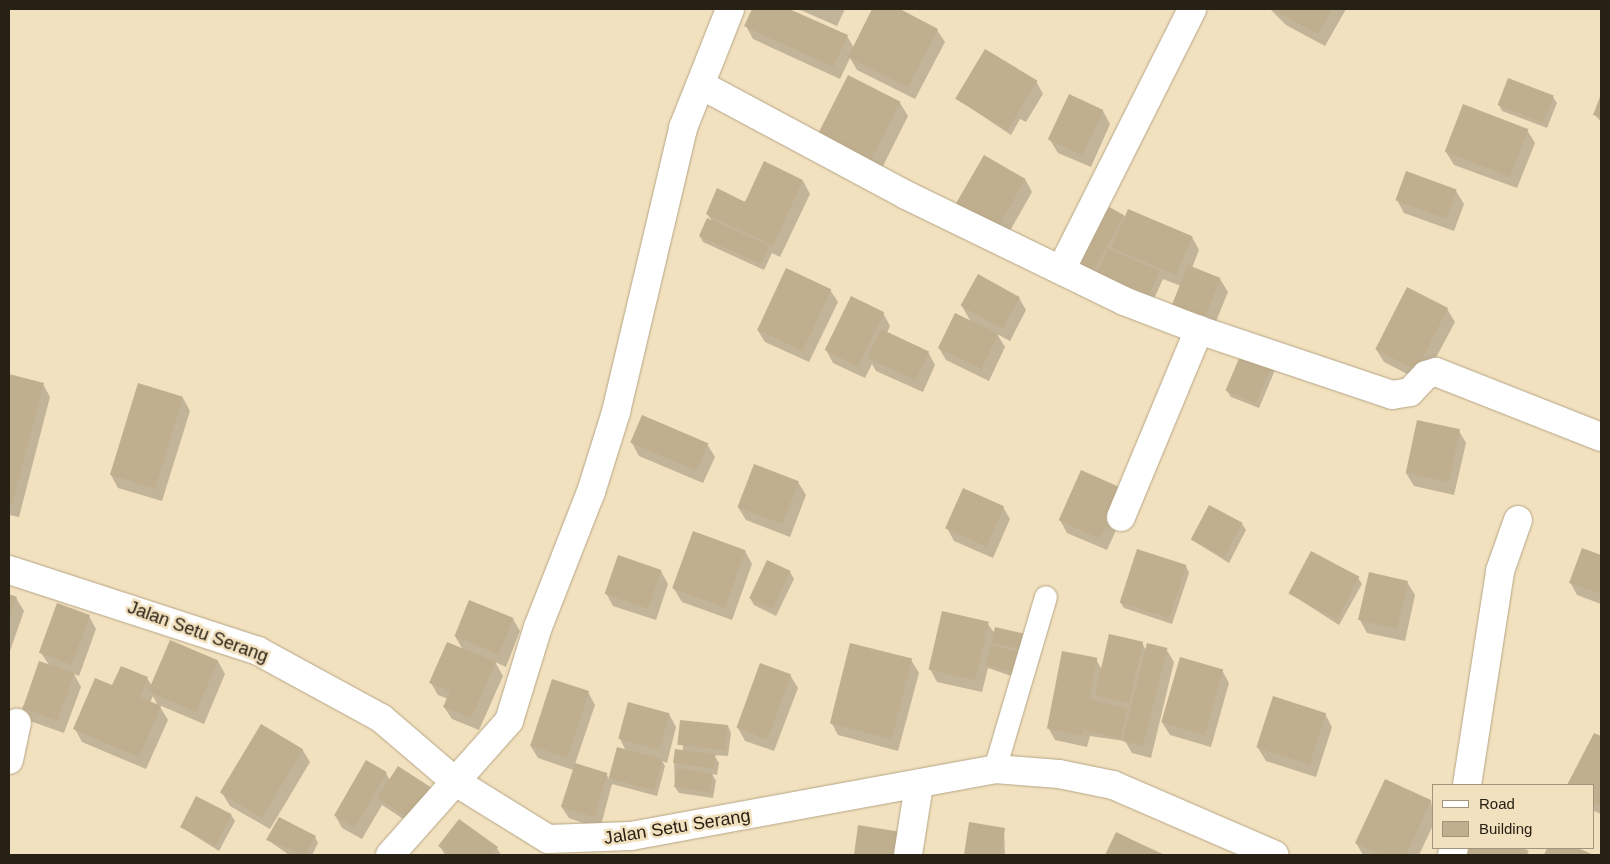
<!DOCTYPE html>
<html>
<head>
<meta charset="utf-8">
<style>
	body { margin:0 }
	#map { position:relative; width:1610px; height:864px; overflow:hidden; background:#f2e1bf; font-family:Arial,sans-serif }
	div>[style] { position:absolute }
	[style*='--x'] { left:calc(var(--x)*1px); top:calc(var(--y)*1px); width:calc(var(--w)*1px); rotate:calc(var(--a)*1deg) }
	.shadow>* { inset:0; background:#0003 }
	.building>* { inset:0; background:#c0af8f; transform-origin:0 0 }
	.roads { filter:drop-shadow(0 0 1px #b5a585) drop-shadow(0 0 1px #b5a585) }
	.lane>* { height:22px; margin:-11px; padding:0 11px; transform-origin:11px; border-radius:11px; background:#fff }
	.street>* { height:28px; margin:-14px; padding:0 14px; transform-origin:14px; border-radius:14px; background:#fff }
	.secondary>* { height:28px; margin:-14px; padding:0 14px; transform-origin:14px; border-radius:14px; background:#fff }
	span { translate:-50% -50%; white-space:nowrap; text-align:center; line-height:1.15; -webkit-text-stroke:5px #f2e1bf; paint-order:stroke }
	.street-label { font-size:18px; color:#272014 }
	.frame { position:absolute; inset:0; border:10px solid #272014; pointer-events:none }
	.legend { position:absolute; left:1432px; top:784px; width:162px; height:65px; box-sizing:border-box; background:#f2e1bf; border:1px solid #a1947b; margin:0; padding:6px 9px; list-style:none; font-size:15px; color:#272014 }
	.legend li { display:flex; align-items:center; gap:10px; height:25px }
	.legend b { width:25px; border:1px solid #a1947b }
</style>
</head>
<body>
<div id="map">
	<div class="shadow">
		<i style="clip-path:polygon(754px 9px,786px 9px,847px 36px,854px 48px,874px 9px,897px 9px,937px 30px,945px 42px,915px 99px,857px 70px,850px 58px,840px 79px,753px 39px,746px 26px)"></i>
		<i style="clip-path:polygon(798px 9px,845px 9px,837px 26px)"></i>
		<i style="clip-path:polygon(1270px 9px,1346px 9px,1325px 46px,1286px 25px)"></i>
		<i style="clip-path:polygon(1036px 81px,1043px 94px,1026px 122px,1020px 119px,1011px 135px,957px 99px)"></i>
		<i style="clip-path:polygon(1553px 97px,1557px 103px,1547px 128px,1502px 111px,1499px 105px)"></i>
		<i style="clip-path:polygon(1601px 97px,1601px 122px,1595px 115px)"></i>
		<i style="clip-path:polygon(900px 103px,908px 116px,880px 172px,828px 146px)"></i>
		<i style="clip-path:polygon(1103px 111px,1110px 124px,1091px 167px,1058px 153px,1050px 140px)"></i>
		<i style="clip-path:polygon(1527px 130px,1535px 143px,1517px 188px,1454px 165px,1446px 152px)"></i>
		<i style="clip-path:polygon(984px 157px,1025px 179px,1032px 192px,1002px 245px)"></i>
		<i style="clip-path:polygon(803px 181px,810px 194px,780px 257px,772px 253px,764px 270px,703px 242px,700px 236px,712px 221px,707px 214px)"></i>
		<i style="clip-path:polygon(1456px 191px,1464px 204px,1454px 231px,1404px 213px,1397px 200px)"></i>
		<i style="clip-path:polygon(1123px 216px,1192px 237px,1199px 250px,1192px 268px,1220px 279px,1228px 292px,1212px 331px,1181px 286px,1163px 279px,1153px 301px,1078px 268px)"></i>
		<i style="clip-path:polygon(830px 290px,838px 302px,809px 362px,765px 342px,757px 329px)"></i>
		<i style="clip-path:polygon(1019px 298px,1026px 310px,1010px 341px,997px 334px,1005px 347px,989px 381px,946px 360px,939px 348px,971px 322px,962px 306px)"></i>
		<i style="clip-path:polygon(1447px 309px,1455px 322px,1423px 382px,1384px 362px,1376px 349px)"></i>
		<i style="clip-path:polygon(883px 313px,890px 326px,887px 333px,928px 352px,935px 365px,923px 392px,876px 371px,872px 364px,865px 378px,833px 363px,826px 350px)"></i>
		<i style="clip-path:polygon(1272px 363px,1275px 370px,1259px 408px,1231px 397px,1227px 391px)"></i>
		<i style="clip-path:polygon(9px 375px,43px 384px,50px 397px,19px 517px,9px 515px)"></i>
		<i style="clip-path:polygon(183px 398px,190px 411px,162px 501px,118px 488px,111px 475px)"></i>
		<i style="clip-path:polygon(1459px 431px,1466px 443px,1454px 495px,1414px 486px,1406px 473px)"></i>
		<i style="clip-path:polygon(632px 443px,707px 444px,715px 457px,703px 483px,639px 456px)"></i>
		<i style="clip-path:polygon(798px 482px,806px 495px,790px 537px,746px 520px,738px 507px)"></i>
		<i style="clip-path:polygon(1129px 502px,1107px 550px,1067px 533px,1060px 520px)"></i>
		<i style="clip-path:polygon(1003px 507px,1010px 519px,993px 558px,954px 541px,947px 528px)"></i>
		<i style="clip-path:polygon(1242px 524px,1246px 530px,1229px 563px,1192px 540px)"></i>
		<i style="clip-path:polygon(1582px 550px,1601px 556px,1601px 604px,1577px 595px,1570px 582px)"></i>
		<i style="clip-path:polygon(745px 551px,752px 564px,732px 620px,682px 602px,674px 589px)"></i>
		<i style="clip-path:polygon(1186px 566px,1189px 573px,1172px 624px,1124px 608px,1120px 602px)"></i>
		<i style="clip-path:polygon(661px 571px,668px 584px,656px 620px,613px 606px,606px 593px)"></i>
		<i style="clip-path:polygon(790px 572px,794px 579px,776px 616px,754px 605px,750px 598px)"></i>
		<i style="clip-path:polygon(1358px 578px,1362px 584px,1339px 625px,1289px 593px)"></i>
		<i style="clip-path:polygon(1407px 582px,1415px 595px,1405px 641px,1367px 633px,1360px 620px)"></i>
		<i style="clip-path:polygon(9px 596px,16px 598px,24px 611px,9px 654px)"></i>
		<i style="clip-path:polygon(89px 616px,96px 629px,79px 676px,74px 674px,81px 687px,64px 733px,30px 721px,22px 708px,49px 665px,41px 653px)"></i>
		<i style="clip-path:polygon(513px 619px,520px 631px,506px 667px,495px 662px,503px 676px,479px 730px,452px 719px,444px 707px,448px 699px,438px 695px,431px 683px,463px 650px,455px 636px)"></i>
		<i style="clip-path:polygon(988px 624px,995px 634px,1029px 636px,1023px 680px,988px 668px,982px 692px,937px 682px,930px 669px)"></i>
		<i style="clip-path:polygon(1142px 643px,1146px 650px,1166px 649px,1174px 662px,1151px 758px,1132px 753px,1125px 741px,1090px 736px,1087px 747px,1055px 740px,1048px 727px,1096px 659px,1102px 670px)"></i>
		<i style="clip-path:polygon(911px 660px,919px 673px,898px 751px,838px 735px,831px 722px)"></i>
		<i style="clip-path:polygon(evenodd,218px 661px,225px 674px,204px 724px,159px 705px,168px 720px,146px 769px,82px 742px,75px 729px,113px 687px,147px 678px,152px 686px,218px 661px,153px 696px,158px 706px,150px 703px,153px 696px)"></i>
		<i style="clip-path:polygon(1222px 670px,1229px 683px,1211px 747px,1170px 735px,1162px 722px)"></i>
		<i style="clip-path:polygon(790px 675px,798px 688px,774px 751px,745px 741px,738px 728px)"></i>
		<i style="clip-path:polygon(588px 692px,595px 705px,575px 764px,606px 774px,609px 779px,618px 749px,626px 751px,620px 739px,669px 714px,676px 727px,667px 763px,662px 761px,665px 766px,657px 796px,612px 784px,600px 829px,569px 818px,561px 806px,573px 770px,538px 758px,530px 745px)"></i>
		<i style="clip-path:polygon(1325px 714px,1332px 727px,1316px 777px,1266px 761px,1258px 748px)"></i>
		<i style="clip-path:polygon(682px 722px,728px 726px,731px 733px,728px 756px,714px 755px,719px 763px,717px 775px,712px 774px,716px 781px,713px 798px,679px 793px,675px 787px,674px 762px,683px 752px)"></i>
		<i style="clip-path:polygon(1595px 734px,1601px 737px,1601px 814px,1594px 811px,1594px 785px,1568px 785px)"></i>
		<i style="clip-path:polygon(302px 749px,310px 762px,270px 829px,230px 806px,222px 793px)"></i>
		<i style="clip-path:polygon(386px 773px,414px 826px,382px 805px,362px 839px,342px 828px,335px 815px)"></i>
		<i style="clip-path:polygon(1431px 800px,1434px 823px,1419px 855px,1363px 855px,1356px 843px)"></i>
		<i style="clip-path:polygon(231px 815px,235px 821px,219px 851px,181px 827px)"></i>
		<i style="clip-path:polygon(970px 823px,1004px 829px,1005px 855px,965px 855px)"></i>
		<i style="clip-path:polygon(1116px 834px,1162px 855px,1106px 855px)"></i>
		<i style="clip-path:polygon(315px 837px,318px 843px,312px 855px,289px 855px,268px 840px)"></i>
		<i style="clip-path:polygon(440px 846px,497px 848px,501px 855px,445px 855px)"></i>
		<i style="clip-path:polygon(1470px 848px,1520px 848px,1530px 855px,1467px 855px)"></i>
		<i style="clip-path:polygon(1549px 848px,1575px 848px,1591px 855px,1545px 855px)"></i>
	</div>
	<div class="building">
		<i style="clip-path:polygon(752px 9px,789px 9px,848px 35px,833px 67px,744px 26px)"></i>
		<i style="clip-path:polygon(872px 9px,900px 9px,938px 29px,908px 87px,848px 57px)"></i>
		<i style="clip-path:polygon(1280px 9px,1332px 9px,1318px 34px,1278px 13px)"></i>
		<i style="left:985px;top:49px;width:61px;height:58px;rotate:31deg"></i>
		<i style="left:848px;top:75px;width:59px;height:66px;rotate:27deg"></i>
		<i style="left:1508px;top:78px;width:49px;height:29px;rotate:21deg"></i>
		<i style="left:1069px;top:94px;width:38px;height:50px;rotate:25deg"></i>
		<i style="clip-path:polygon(1601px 94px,1601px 117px,1593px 115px)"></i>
		<i style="left:1463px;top:104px;width:70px;height:51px;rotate:21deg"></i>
		<i style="left:984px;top:155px;width:48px;height:63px;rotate:30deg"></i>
		<i style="clip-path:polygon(764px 161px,803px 180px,773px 245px,706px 214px,717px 188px,745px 202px)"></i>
		<i style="left:1406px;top:171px;width:54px;height:31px;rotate:20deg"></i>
		<i style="left:1104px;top:204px;width:23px;height:66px;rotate:29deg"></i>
		<i style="left:1128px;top:209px;width:70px;height:42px;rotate:23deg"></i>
		<i style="left:707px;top:218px;width:68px;height:20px;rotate:24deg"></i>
		<i style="left:1108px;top:249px;width:56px;height:26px;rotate:23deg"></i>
		<i style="left:1188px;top:265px;width:35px;height:44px;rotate:22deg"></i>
		<i style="left:786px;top:268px;width:50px;height:68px;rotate:25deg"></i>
		<i style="left:978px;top:274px;width:48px;height:36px;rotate:29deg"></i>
		<i style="left:1407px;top:287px;width:46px;height:70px;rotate:27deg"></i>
		<i style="left:851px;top:296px;width:37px;height:60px;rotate:26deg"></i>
		<i style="left:955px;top:313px;width:48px;height:39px;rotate:26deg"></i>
		<i style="left:881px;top:329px;width:53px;height:32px;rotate:25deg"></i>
		<i style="left:1243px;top:349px;width:33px;height:45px;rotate:23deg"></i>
		<i style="clip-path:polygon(9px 374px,44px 383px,12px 505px,9px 504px)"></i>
		<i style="left:138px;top:383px;width:47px;height:96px;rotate:17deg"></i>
		<i style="left:642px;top:415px;width:72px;height:30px;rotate:23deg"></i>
		<i style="left:1417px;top:420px;width:44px;height:54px;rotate:12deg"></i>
		<i style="left:754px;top:464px;width:48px;height:46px;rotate:21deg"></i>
		<i style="left:1081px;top:470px;width:45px;height:55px;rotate:24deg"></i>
		<i style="left:963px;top:488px;width:45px;height:44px;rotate:24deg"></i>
		<i style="left:1209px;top:505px;width:38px;height:39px;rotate:28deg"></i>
		<i style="left:693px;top:531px;width:56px;height:61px;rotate:20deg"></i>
		<i style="clip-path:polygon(1582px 548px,1601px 555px,1601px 594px,1569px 583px)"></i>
		<i style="left:1137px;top:549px;width:52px;height:56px;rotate:18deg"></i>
		<i style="left:1311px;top:551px;width:55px;height:48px;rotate:28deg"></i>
		<i style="left:618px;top:555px;width:46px;height:41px;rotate:19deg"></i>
		<i style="left:767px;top:560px;width:26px;height:42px;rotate:25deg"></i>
		<i style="left:1369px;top:572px;width:40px;height:49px;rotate:13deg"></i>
		<i style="clip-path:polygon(9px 594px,17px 597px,9px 621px)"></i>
		<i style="left:469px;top:600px;width:48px;height:39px;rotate:22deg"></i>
		<i style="left:57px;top:603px;width:35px;height:53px;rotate:20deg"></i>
		<i style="left:942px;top:611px;width:48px;height:60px;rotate:13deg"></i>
		<i style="left:995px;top:627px;width:36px;height:16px;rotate:13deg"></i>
		<i style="left:1109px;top:634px;width:35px;height:63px;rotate:13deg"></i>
		<i style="left:170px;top:640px;width:52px;height:56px;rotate:23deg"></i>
		<i style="clip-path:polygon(447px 642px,496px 662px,471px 718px,443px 707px,450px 691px,429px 683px)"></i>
		<i style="left:850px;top:643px;width:64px;height:83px;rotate:14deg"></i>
		<i style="left:1147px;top:643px;width:21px;height:101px;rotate:14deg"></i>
		<i style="left:991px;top:645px;width:35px;height:21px;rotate:15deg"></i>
		<i style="left:1062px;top:651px;width:36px;height:79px;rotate:11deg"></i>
		<i style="left:1180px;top:657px;width:45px;height:68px;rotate:16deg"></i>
		<i style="left:39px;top:661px;width:37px;height:50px;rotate:19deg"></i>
		<i style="left:760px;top:663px;width:33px;height:69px;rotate:20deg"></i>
		<i style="clip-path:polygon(121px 666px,148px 677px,140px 697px,161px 706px,139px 757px,73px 729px,95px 678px,112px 685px)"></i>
		<i style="left:552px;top:679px;width:39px;height:70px;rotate:18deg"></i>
		<i style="left:1273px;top:696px;width:56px;height:54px;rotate:18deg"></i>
		<i style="left:1089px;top:699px;width:40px;height:31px;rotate:14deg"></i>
		<i style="left:628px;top:702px;width:43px;height:38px;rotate:15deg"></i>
		<i style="left:680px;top:720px;width:48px;height:25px;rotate:6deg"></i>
		<i style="left:261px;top:724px;width:49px;height:80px;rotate:31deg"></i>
		<i style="clip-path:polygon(1594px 733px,1601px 736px,1601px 806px,1594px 802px,1594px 785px,1567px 785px)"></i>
		<i style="left:617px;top:747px;width:47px;height:32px;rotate:15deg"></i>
		<i style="left:675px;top:749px;width:41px;height:14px;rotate:8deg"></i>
		<i style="left:366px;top:760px;width:24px;height:64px;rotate:30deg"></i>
		<i style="left:575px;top:763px;width:34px;height:46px;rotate:17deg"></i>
		<i style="left:398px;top:766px;width:40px;height:38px;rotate:33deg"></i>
		<i style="left:677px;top:768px;width:36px;height:19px;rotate:9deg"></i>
		<i style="clip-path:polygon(1385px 779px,1431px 800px,1406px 855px,1381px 855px,1355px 843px)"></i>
		<i style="left:196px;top:796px;width:40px;height:35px;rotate:27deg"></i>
		<i style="clip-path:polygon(279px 817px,316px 836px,305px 855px,266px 840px)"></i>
		<i style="clip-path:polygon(459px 819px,498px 847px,492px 855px,451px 855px,438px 846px)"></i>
		<i style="clip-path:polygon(969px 822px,1005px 828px,1001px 855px,964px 855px)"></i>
		<i style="clip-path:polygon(858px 825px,901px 832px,898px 855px,854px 855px)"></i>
		<i style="clip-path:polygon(1116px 832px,1141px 844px,1165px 855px,1105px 855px)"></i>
		<i style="clip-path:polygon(1469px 848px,1523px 848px,1529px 851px,1526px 855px,1465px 855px)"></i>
		<i style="clip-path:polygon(1547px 848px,1578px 848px,1594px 855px,1544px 855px)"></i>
	</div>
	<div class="roads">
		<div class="lane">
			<i style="--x:995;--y:769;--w:179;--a:-73.5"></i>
		</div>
		<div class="street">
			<i style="--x:701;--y:85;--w:233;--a:28.2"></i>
			<i style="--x:906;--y:195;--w:242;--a:25.9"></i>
			<i style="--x:1124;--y:301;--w:80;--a:21.1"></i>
			<i style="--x:1199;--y:330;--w:204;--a:18.6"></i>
			<i style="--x:1392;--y:395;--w:18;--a:-9"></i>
			<i style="--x:1410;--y:392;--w:23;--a:-47"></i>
			<i style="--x:1426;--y:375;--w:10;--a:-17"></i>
			<i style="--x:1436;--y:372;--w:177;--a:21.5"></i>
			<i style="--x:1061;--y:270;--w:292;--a:-63.3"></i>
			<i style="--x:1121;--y:517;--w:203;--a:-67.4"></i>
			<i style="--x:9;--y:760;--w:38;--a:-78"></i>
			<i style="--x:1467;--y:785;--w:217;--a:-81.2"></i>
			<i style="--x:1500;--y:571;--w:54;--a:-70.6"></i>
			<i style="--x:390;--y:855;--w:179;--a:-48.4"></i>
			<i style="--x:509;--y:721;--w:98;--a:-72.9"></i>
			<i style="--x:538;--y:627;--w:145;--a:-68.6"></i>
			<i style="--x:591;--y:492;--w:84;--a:-72.6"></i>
			<i style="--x:616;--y:412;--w:292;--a:-76.7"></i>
			<i style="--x:683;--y:128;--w:128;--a:-68.4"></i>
			<i style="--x:908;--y:855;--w:71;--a:-81.1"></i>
			<i style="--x:1452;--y:855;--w:7;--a:-74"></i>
		</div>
		<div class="secondary">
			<i style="--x:9;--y:570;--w:262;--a:18"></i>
			<i style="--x:258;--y:651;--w:140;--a:28.6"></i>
			<i style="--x:381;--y:718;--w:99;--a:40.5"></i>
			<i style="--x:456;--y:782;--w:108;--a:31.8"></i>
			<i style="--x:548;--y:839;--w:83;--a:-2.1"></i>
			<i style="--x:631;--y:836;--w:370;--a:-10.4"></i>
			<i style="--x:995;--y:769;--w:64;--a:4.5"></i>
			<i style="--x:1059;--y:774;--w:55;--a:11.5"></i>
			<i style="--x:1113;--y:785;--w:176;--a:23.4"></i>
		</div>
	</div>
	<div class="street-label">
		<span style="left:198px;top:632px;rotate:20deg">Jalan Setu Serang</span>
		<span style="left:677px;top:827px;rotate:-9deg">Jalan Setu Serang</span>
	</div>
	<div class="frame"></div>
	<ul class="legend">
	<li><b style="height:6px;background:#fff"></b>Road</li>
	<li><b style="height:14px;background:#c0af8f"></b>Building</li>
	</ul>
</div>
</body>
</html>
